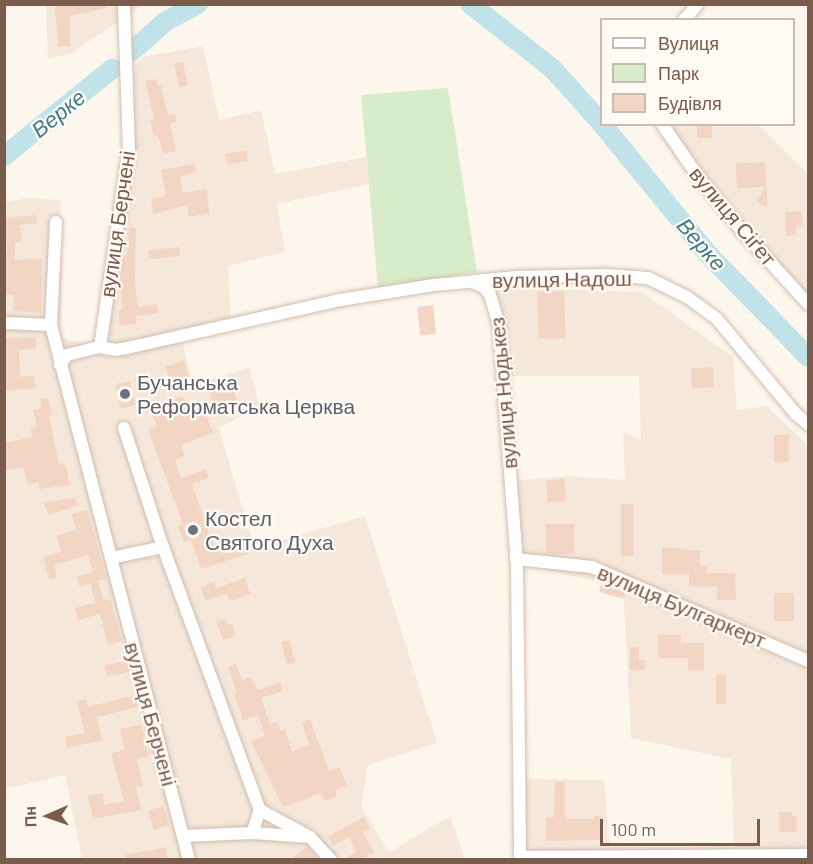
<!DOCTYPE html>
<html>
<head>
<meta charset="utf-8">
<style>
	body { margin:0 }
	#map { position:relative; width:813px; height:864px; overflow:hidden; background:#fdf6ec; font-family:Barlow,sans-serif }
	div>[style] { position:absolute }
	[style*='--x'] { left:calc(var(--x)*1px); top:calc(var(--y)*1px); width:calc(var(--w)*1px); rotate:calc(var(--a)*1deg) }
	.residential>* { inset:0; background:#f5e8da }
	.green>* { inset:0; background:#d8ecc9 }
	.river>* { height:20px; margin:-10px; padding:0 10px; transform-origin:10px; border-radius:10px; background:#bfe3e8 }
	.building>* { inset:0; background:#f3d5c3; transform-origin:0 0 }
	.roads { filter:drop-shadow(0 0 2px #d1beb0) drop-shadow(0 0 2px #d1beb0) }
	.minor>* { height:12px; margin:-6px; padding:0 6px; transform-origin:6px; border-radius:6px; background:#fff }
	.dots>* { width:16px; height:16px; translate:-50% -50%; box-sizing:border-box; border:3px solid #fffaf3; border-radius:50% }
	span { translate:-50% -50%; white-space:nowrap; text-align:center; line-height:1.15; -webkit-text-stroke:4.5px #fffaf3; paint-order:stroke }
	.street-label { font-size:21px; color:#7a5c4d }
	.worship-label { font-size:21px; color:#5b616d }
	.left { translate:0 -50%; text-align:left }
	.water-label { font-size:22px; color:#437c86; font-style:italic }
	.frame { position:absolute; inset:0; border:6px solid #7a5c4d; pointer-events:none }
	.legend { position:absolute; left:600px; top:18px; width:195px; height:108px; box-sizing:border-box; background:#fffaf3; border:2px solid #cabbb1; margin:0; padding:8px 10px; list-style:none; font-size:18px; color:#7a5c4d }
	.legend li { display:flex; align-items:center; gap:12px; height:30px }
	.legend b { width:30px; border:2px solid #cabbb1 }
	.north { position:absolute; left:18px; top:786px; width:60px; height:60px; -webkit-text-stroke:4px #fffaf3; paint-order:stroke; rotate:268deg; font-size:16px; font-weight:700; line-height:24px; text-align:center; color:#7a5c4d }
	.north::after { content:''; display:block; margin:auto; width:21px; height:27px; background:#7a5c4d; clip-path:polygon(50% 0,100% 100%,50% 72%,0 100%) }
	.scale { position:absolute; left:600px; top:819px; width:160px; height:27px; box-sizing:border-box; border:3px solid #7a5c4d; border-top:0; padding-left:8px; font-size:18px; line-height:21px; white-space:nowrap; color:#7a5c4d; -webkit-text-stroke:4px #fffaf3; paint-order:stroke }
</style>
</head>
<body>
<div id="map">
	<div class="residential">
		<i style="clip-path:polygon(46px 5px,143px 5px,72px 53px,48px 59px)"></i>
		<i style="clip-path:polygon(203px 46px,219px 120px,261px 110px,275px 174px,366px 157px,369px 184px,277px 204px,285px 252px,228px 266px,231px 325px,181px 337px,193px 385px,250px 367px,259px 405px,219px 428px,254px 548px,365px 516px,437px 743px,368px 765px,361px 806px,389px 852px,450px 816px,465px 859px,82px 859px,65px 775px,5px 789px,5px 202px,30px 198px,61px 200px,62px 338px,100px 347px,129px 149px,126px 73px,143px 57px)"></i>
		<i style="clip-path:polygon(673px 125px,759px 125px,808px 174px,808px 309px,739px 232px,668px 146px)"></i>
		<i style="clip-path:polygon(484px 287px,642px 292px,733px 357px,737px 410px,767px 406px,808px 446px,808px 859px,520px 859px,519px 779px,604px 780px,610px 847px,734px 847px,731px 759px,631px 738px,623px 587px,517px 564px,511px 481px,568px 476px,625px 480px,623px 432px,641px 440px,639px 376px,503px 376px,499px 325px)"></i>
	</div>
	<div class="green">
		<i style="clip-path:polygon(448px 88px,477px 272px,378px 288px,361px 95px)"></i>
	</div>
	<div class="river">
		<i style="--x:470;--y:4;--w:104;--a:38"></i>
		<i style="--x:552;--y:68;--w:75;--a:48.2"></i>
		<i style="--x:132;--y:51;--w:45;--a:-41.4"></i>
		<i style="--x:166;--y:21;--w:36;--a:-28"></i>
		<i style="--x:602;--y:124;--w:168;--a:50.8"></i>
		<i style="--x:708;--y:254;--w:144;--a:45.8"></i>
		<i style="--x:4;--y:156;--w:139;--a:-38.9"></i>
	</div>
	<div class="building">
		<i style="clip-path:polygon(55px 4px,105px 4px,106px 8px,70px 16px,70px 46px,58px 47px)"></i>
		<i style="left:183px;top:62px;width:24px;height:9px;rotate:78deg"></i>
		<i style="clip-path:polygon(156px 79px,158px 86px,161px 85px,168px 116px,175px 114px,177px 122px,170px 124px,176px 151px,163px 154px,158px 135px,154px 136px,150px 120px,154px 119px,145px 81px)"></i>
		<i style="left:697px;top:124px;width:15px;height:14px"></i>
		<i style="left:246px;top:150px;width:11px;height:21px;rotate:80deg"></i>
		<i style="clip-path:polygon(765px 162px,766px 183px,767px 207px,757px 202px,765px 187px,737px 188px,736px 163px)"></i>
		<i style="clip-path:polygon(194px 164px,196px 172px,180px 176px,183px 193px,207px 189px,209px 213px,189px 217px,187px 205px,153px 214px,151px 199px,166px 196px,161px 170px)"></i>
		<i style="clip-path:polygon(802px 211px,803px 225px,796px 225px,796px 235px,786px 236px,785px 212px)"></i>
		<i style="clip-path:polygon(36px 215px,37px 223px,20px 225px,22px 242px,15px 243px,15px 260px,42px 258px,41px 313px,13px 311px,14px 295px,4px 295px,4px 252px,7px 252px,4px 218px)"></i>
		<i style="clip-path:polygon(129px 227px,136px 228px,135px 282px,138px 307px,157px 304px,158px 313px,136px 316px,136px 324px,119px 326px,119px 310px,122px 310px,120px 265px,122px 256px,127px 255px)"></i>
		<i style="left:179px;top:247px;width:9px;height:31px;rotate:84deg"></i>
		<i style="left:564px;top:291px;width:47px;height:27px;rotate:88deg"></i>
		<i style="left:433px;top:305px;width:29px;height:16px;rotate:84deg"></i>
		<i style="clip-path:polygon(36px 337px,36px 349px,19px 350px,20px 377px,34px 375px,36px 388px,6px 391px,4px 338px)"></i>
		<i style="left:184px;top:361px;width:21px;height:19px;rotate:73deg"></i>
		<i style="left:713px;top:367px;width:20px;height:22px;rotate:87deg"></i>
		<i style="clip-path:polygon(229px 377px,237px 399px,215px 409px,207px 384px)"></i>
		<i style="left:130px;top:381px;width:25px;height:15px;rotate:78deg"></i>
		<i style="clip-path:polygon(182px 396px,188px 413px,208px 406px,212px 415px,207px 417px,213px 433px,181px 445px,185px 456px,175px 460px,181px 478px,206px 469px,209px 478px,192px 484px,213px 545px,225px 541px,227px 549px,245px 543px,248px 554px,201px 569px,191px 539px,184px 542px,178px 526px,183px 524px,148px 430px,157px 426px,150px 410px)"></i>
		<i style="clip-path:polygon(48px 398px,52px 415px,49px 416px,59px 465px,65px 463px,70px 485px,40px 489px,38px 482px,28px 485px,23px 467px,4px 470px,4px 443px,32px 437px,31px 428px,37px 427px,33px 410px,41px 408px,40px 399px)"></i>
		<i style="left:774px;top:435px;width:15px;height:27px"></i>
		<i style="left:564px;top:479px;width:22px;height:18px;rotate:85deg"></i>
		<i style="clip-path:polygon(75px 497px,77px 506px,48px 515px,44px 503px)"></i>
		<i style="left:621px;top:504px;width:12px;height:52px"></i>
		<i style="clip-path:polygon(87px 510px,107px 579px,98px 581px,104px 600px,110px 599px,122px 641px,108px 645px,100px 614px,78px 620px,75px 608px,95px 603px,90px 583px,79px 586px,77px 576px,93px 572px,88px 555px,54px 565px,57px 577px,49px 580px,43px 557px,61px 552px,57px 536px,76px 530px,72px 514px)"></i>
		<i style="left:546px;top:524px;width:28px;height:30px"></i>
		<i style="clip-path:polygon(662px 547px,700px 551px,700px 565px,707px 565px,707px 573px,735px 573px,736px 600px,717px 600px,717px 587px,689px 586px,689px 574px,662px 574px)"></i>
		<i style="clip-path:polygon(245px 578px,250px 594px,230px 601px,227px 593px,205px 601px,201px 587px,214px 582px,216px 588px)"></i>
		<i style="left:601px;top:585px;width:26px;height:7px;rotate:16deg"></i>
		<i style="left:774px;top:593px;width:20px;height:28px"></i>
		<i style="clip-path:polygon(225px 619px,228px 625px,232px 624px,236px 635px,223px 640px,216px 622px)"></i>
		<i style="clip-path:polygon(658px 635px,681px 635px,681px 643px,704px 643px,704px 670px,688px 670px,688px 658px,658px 658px)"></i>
		<i style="left:290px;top:640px;width:23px;height:9px;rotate:77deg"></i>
		<i style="clip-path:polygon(630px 647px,639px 647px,639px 660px,645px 660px,645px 669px,630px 671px)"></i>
		<i style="left:128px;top:661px;width:11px;height:24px;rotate:80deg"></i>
		<i style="clip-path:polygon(236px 664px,242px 680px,251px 677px,258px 690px,280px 682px,283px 691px,261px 698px,270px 724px,277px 722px,280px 731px,285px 729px,292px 752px,309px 745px,302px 722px,310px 719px,329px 771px,339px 767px,347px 785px,335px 790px,337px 796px,324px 801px,321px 793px,283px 807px,251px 741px,265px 736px,258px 715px,243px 720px,234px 694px,237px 693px,228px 667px)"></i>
		<i style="left:716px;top:675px;width:10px;height:29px"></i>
		<i style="clip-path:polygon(135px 695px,138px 707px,97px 717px,102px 740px,67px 748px,65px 737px,85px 733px,77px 701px,86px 699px,88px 707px)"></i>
		<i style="clip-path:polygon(141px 724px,149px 756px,137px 759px,143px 786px,136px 787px,141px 810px,93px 819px,88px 796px,102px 793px,104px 805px,124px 802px,111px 753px,125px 750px,120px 729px)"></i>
		<i style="clip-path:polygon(555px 782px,565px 782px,565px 819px,594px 819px,594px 816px,602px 816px,602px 840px,546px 841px,546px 817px,554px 817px)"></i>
		<i style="left:163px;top:806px;width:20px;height:16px;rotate:72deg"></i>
		<i style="clip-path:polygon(779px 812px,792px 812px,792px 816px,797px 816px,797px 832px,779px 832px)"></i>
		<i style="clip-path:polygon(364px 817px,370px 828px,363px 832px,374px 853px,360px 860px,342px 860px,356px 852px,349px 837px,333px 846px,328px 836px)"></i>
		<i style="clip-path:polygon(166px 847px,168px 860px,125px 860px,125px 855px)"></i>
		<i style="clip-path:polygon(308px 847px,319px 860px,290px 860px,303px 850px)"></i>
	</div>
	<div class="roads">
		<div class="minor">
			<i style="--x:684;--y:20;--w:21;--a:-49"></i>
			<i style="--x:662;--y:124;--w:62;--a:55.5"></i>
			<i style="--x:697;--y:175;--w:70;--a:51.3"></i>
			<i style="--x:741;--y:230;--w:100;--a:47.8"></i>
			<i style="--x:56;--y:222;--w:103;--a:92.8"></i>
			<i style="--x:51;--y:325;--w:553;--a:75.54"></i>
			<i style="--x:474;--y:281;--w:43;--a:-5.3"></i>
			<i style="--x:517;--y:277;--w:88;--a:-1.3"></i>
			<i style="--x:605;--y:275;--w:43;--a:4"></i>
			<i style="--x:648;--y:278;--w:43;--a:26"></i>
			<i style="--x:687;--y:297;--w:37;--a:36"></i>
			<i style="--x:717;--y:319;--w:124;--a:50.3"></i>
			<i style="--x:796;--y:414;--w:16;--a:40"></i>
			<i style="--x:4;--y:323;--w:47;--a:2.4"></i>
			<i style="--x:100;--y:347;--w:15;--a:11"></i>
			<i style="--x:115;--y:350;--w:12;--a:-9"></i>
			<i style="--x:127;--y:348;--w:218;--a:-12.7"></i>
			<i style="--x:340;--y:300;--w:95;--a:-9.1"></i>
			<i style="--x:434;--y:285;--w:37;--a:-5"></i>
			<i style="--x:471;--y:282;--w:14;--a:21"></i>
			<i style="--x:484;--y:287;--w:10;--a:53"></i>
			<i style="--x:490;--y:295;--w:31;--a:73"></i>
			<i style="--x:499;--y:325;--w:240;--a:85.7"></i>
			<i style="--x:517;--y:564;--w:296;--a:89.4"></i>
			<i style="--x:60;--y:365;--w:12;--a:-55"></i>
			<i style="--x:67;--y:355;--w:34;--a:-14"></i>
			<i style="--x:100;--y:347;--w:200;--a:-81.7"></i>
			<i style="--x:129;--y:149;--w:145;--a:-92"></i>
			<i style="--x:124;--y:428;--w:125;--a:71.9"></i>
			<i style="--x:111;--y:558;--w:53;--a:-11.9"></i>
			<i style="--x:163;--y:547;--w:280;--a:69.8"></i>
			<i style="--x:260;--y:810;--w:24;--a:109"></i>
			<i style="--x:516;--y:559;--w:76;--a:6"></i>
			<i style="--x:592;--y:567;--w:236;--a:23.5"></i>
			<i style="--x:260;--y:810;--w:52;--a:28.5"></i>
			<i style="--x:183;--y:836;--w:69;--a:-2.5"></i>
			<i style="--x:252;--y:833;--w:58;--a:3.9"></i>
			<i style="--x:310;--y:837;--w:31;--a:48"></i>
			<i style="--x:520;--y:857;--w:288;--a:-0.4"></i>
		</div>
	</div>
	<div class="dots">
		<i style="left:125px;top:394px;background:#6b7280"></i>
		<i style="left:193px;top:530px;background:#6b7280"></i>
	</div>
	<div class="street-label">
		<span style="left:733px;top:216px;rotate:50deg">вулиця Сіґет</span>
		<span style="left:117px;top:224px;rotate:-82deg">вулиця Берчені</span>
		<span style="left:562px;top:279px;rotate:-1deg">вулиця Надош</span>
		<span style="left:503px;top:393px;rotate:-95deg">вулиця Нодькез</span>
		<span style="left:682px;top:606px;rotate:23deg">вулиця Булгаркерт</span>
		<span style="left:151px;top:714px;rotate:75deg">вулиця Берчені</span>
	</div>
	<div class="worship-label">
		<span class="left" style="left:137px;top:394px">Бучанська<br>Реформатська Церква</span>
		<span class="left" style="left:205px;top:530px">Костел<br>Святого Духа</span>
	</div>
	<div class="water-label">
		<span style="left:58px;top:113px;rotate:-39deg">Верке</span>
		<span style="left:702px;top:244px;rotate:49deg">Верке</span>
	</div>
	<div class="frame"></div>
	<ul class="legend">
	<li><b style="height:8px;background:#fff"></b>Вулиця</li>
	<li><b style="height:16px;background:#d8ecc9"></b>Парк</li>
	<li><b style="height:16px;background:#f3d5c3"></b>Будівля</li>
	</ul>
	<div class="north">Пн</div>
	<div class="scale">100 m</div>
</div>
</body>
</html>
